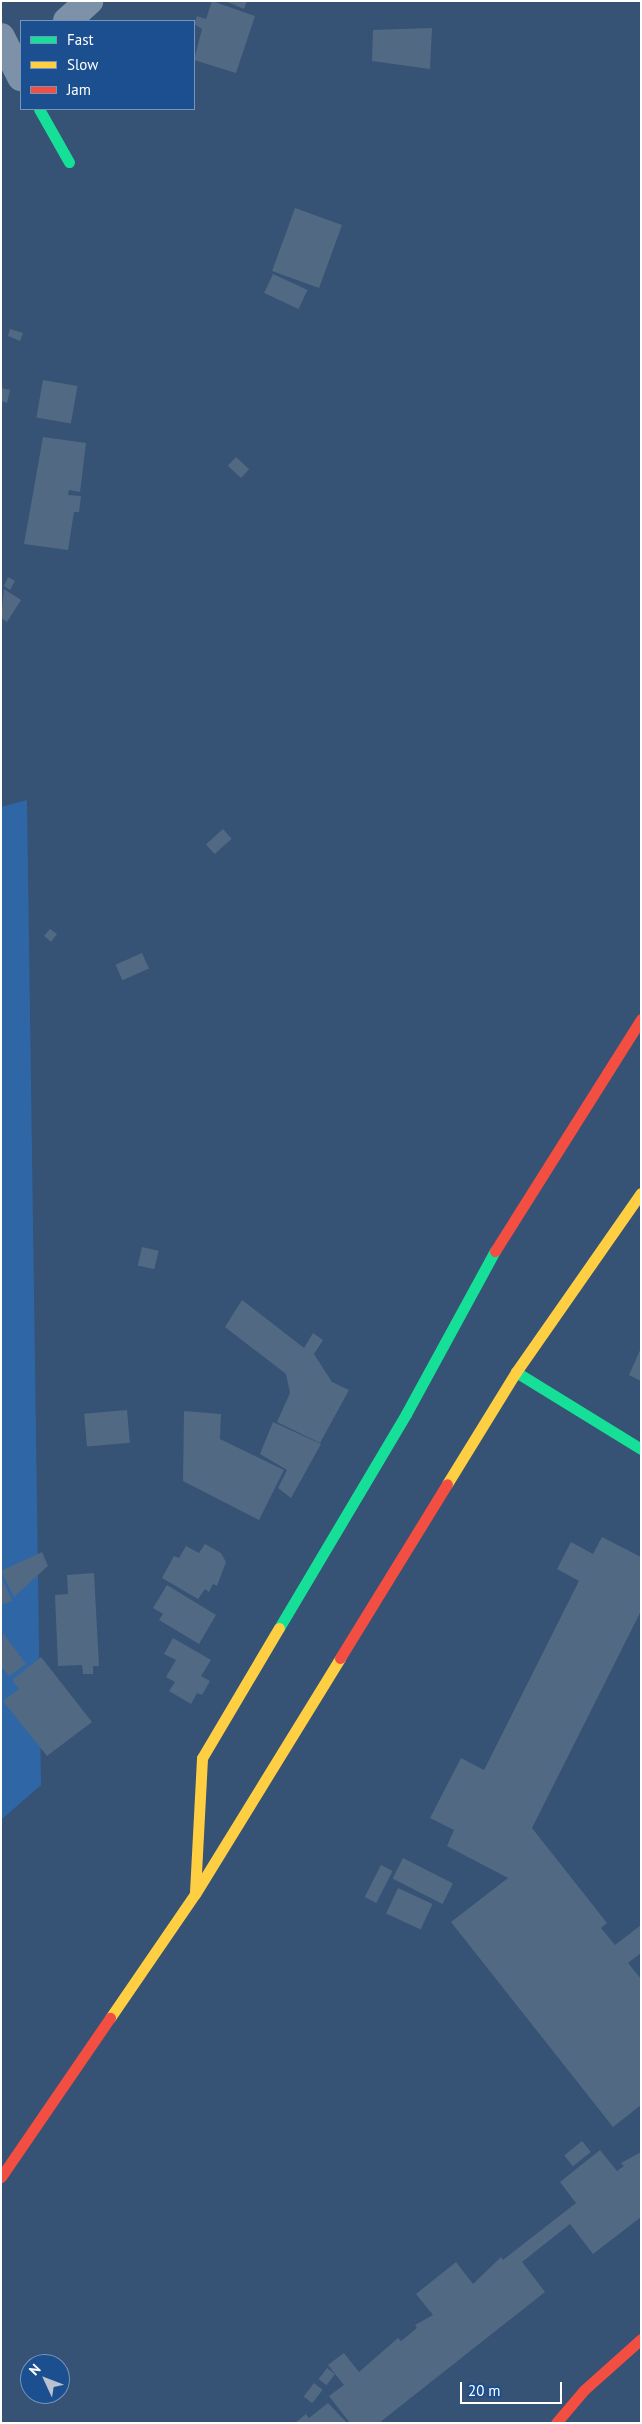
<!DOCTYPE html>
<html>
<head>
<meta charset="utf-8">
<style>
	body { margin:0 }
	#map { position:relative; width:642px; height:2424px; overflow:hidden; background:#365274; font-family:"PT Sans",sans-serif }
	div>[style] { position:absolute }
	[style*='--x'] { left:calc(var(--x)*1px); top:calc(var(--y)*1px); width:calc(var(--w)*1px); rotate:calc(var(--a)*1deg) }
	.green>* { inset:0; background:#2f66a5 }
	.building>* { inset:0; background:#526984; transform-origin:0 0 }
	.street>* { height:28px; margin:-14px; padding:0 14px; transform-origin:14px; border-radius:14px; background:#7d92a8 }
	.fast>* { height:11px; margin:-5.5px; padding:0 5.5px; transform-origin:5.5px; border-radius:5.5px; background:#16e098 }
	.slow>* { height:11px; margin:-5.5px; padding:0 5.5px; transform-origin:5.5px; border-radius:5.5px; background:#ffcf43 }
	.jam>* { height:11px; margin:-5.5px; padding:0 5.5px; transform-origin:5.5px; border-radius:5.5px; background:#f24e42 }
	span { translate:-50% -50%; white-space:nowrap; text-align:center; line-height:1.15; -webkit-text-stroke:4px #1b4f8f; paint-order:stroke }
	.frame { position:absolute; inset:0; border:2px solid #fff; pointer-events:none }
	.legend { position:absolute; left:20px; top:20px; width:175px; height:90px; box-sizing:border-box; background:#1b4f8f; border:1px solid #7695bc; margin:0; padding:6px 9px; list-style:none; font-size:15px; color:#fff }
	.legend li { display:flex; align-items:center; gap:10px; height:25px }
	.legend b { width:25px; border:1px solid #7695bc }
	.north { position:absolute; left:20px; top:2354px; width:50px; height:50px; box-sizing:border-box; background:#1b4f8f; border:1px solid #7695bc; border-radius:50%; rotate:313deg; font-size:14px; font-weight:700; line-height:20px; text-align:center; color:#fff }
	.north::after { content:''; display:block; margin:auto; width:18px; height:22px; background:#b9c2ce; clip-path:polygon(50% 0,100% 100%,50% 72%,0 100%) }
	.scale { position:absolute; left:460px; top:2382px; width:102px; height:22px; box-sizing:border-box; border:2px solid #fff; border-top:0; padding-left:6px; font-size:15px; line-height:18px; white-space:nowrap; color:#fff; -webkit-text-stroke:4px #1b4f8f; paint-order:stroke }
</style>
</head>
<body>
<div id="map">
	<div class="green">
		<i style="clip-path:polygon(27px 800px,41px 1785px,1px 1820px,1px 807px)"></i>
	</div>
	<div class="building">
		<i style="clip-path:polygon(212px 1px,255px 16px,236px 73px,194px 60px,202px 29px,194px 24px,197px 16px,206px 19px)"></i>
		<i style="clip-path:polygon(225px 1px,247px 1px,244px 9px)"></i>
		<i style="clip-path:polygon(432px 28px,430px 69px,372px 61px,373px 30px)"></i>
		<i style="left:295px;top:208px;width:50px;height:67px;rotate:20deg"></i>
		<i style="left:273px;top:274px;width:38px;height:21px;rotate:25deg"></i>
		<i style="clip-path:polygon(10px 329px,23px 333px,20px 341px,8px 336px)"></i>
		<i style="left:43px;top:380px;width:35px;height:38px;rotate:10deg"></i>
		<i style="clip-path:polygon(1px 388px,10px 390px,7px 403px,1px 401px)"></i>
		<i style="clip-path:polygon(43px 437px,86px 443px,80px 492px,69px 490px,68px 495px,81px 496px,79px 512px,74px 512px,68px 550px,24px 544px)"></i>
		<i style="left:236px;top:457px;width:18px;height:12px;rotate:43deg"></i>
		<i style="clip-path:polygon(8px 577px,15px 581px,10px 590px,4px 586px)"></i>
		<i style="clip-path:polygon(4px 589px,21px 600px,7px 622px,1px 618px)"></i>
		<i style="left:223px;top:829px;width:13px;height:23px;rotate:48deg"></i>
		<i style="clip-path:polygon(50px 929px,57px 934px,51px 942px,44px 936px)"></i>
		<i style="left:142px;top:953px;width:17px;height:29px;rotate:66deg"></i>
		<i style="left:142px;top:1247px;width:17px;height:19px;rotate:13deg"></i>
		<i style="clip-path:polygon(242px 1300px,304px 1348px,313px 1333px,323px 1340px,314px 1354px,332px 1382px,349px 1390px,320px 1443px,277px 1422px,290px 1393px,286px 1374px,225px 1327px)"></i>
		<i style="clip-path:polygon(641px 1348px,641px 1381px,629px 1375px)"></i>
		<i style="left:127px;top:1410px;width:33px;height:43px;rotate:85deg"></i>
		<i style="clip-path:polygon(184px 1411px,221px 1414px,220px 1439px,284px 1470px,259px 1520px,183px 1481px)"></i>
		<i style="clip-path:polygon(273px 1422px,321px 1444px,291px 1498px,278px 1488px,287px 1470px,260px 1454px)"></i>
		<i style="clip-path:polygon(602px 1537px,641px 1557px,641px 1611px,532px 1828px,607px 1923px,601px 1928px,615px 1945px,641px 1925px,641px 1953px,628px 1963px,641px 1979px,641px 2105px,613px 2127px,451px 1922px,508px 1878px,447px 1846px,454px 1830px,430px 1818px,461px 1758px,484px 1770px,579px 1581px,557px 1569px,571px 1542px,593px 1554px)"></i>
		<i style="clip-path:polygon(205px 1544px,221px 1553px,226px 1562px,217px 1586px,213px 1584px,209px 1592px,205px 1589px,198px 1599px,162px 1578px,174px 1556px,179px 1558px,186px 1546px,199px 1553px)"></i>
		<i style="clip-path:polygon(42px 1552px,48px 1566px,14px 1597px,1px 1571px)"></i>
		<i style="clip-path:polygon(94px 1573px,99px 1666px,93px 1666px,93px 1674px,83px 1674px,82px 1665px,58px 1666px,55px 1595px,68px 1594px,67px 1575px)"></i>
		<i style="clip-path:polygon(1px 1576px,12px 1601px,1px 1605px)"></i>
		<i style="clip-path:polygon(167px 1585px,216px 1615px,199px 1644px,159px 1620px,163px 1614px,153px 1608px)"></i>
		<i style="clip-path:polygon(3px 1633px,26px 1664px,9px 1676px,1px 1666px)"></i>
		<i style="clip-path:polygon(173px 1638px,211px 1660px,201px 1676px,210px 1681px,202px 1695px,197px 1693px,191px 1704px,169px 1691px,175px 1682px,166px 1677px,176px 1660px,164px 1654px)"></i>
		<i style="clip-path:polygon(41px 1657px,92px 1722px,47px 1756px,3px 1701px,19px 1689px,12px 1680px)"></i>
		<i style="left:403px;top:1858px;width:56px;height:23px;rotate:27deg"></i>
		<i style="left:381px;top:1865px;width:13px;height:36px;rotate:27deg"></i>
		<i style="left:398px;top:1888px;width:38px;height:28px;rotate:25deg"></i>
		<i style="left:582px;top:2141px;width:14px;height:23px;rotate:51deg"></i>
		<i style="clip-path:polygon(600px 2150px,617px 2171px,624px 2166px,621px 2163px,641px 2152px,641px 2217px,593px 2254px,570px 2224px,522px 2262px,545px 2292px,379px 2423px,350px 2423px,329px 2396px,344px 2385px,328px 2365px,344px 2353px,359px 2372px,398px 2338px,401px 2341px,417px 2328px,415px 2325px,433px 2315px,416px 2294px,456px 2262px,473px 2284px,501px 2257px,503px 2260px,576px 2203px,560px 2182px)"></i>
		<i style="left:327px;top:2368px;width:10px;height:14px;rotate:37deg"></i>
		<i style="left:314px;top:2383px;width:11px;height:17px;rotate:38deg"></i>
		<i style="clip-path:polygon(328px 2403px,347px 2423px,295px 2423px,306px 2414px,309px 2418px)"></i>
	</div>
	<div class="street">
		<i style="--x:67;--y:21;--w:30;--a:-42"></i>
		<i style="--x:1;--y:37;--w:45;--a:63.4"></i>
	</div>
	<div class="fast">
		<i style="--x:39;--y:109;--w:61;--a:60.5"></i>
		<i style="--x:516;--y:1372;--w:147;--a:31.6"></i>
		<i style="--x:279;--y:1628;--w:249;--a:-59.3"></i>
		<i style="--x:406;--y:1414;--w:186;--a:-61.4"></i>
	</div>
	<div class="slow">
		<i style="--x:447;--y:1484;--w:132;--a:-58.4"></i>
		<i style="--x:516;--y:1372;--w:218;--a:-55.1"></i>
		<i style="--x:195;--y:1892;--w:134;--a:-87"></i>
		<i style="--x:202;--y:1758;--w:151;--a:-59.4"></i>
		<i style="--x:110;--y:2018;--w:150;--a:-55.6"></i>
		<i style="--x:195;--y:1894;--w:277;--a:-58.4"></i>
	</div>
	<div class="jam">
		<i style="--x:495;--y:1251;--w:274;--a:-57.8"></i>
		<i style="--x:340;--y:1658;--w:204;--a:-58.4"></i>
		<i style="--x:1;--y:2177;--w:193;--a:-55.6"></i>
		<i style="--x:556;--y:2423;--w:43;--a:-49.7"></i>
		<i style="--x:584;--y:2390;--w:76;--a:-41.8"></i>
	</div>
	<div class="frame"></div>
	<ul class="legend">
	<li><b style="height:6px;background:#16e098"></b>Fast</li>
	<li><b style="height:6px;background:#ffcf43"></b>Slow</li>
	<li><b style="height:6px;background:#f24e42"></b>Jam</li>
	</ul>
	<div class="north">N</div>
	<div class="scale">20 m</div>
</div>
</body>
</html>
